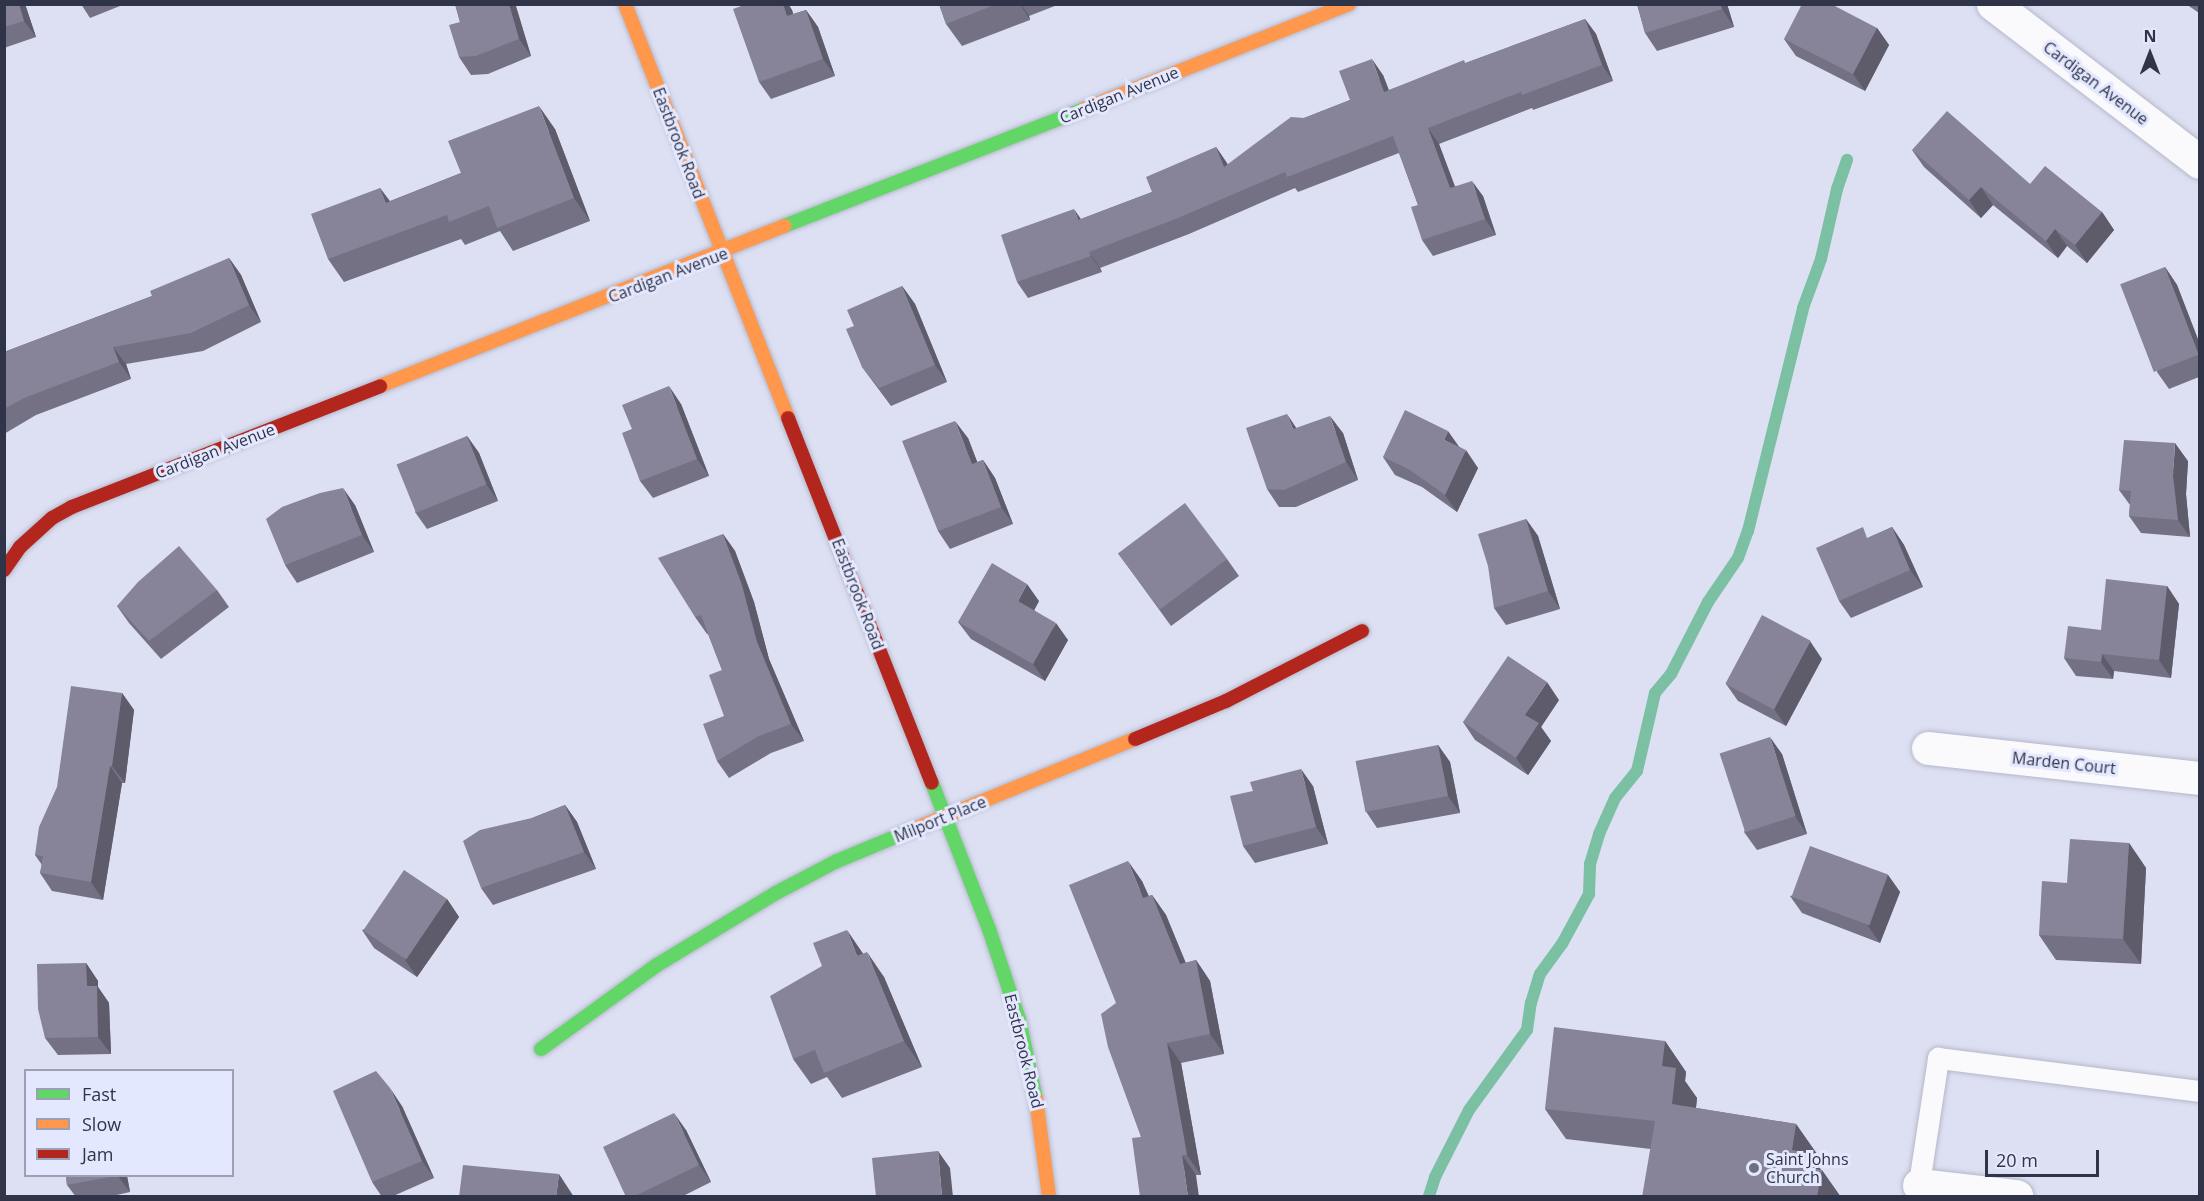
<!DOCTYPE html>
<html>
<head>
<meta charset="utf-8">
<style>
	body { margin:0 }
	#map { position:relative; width:2204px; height:1201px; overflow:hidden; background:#dce0f2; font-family:"Open Sans",sans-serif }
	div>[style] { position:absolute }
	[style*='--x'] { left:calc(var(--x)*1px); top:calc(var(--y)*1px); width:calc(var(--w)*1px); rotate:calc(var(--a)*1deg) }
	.stream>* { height:12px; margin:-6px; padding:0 6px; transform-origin:6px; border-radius:6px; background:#7bc0a2 }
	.roads { filter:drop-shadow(0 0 2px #b6b8ca) drop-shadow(0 0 2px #b6b8ca) }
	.lane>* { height:21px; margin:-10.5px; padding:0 10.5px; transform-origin:10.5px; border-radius:10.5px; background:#fafafd }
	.street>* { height:33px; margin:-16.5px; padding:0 16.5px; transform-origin:16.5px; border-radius:16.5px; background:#fafafd }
	.fast>* { height:14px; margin:-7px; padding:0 7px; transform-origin:7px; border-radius:7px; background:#63d668 }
	.slow>* { height:14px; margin:-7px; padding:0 7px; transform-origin:7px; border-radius:7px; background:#ff974d }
	.jam>* { height:14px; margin:-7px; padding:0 7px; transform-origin:7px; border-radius:7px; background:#b3261e }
	.wall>* { inset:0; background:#747184 }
	.shaded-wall>* { inset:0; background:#5e5c6b }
	.building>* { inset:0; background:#878399; transform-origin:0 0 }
	.dots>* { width:16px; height:16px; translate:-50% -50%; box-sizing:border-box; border:3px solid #e4e8fe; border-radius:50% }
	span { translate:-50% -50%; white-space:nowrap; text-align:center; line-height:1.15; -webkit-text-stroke:6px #e4e8fe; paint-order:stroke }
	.street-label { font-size:16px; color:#303449 }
	.poi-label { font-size:16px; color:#303449 }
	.left { translate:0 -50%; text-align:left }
	.frame { position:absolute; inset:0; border:6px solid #303449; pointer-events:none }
	.legend { position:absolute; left:24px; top:1069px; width:210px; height:108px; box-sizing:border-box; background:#e4e8fe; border:2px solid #9ca0b6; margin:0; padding:8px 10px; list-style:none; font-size:18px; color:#303449 }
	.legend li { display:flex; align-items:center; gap:12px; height:30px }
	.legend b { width:30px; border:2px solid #9ca0b6 }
	.north { position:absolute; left:2120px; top:24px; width:60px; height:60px; -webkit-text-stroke:4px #e4e8fe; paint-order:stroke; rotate:0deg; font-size:16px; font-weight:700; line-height:24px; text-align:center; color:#303449 }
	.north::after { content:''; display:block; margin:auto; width:21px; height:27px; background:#303449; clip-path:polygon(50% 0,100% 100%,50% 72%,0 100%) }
	.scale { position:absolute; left:1985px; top:1150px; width:114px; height:27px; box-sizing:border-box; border:3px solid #303449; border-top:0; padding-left:8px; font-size:18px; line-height:21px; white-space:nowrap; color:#303449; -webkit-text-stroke:4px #e4e8fe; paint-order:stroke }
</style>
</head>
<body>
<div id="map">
	<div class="stream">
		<i style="--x:1429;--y:1196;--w:20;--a:-72"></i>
		<i style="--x:1435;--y:1177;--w:75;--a:-63.1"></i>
		<i style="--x:1469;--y:1110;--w:99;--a:-54.1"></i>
		<i style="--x:1527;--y:1030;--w:27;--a:-82"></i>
		<i style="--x:1531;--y:1003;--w:30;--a:-73"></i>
		<i style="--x:1540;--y:974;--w:37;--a:-54"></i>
		<i style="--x:1562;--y:944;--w:57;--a:-61.6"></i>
		<i style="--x:1589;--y:894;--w:30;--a:-88"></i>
		<i style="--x:1590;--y:864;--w:31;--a:-73"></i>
		<i style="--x:1599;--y:834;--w:39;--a:-66"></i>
		<i style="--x:1615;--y:798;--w:35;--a:-51"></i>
		<i style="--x:1637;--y:771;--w:80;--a:-77"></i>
		<i style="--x:1655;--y:693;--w:25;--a:-50"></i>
		<i style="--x:1671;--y:674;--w:81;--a:-62.8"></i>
		<i style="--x:1708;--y:602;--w:53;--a:-55.7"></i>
		<i style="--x:1738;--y:558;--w:29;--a:-70"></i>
		<i style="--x:1748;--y:531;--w:230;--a:-76.1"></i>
		<i style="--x:1803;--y:308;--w:52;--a:-69.8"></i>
		<i style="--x:1821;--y:259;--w:72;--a:-77.1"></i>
		<i style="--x:1837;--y:189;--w:31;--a:-71"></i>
	</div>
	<div class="roads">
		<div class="lane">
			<i style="--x:1917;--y:1196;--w:140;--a:-81.3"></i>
			<i style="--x:1938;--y:1058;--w:264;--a:7.2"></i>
		</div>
		<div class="street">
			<i style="--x:1993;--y:4;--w:260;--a:37.4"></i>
			<i style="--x:1928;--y:748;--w:274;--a:6.3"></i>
			<i style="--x:1919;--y:1185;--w:98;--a:6.5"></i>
		</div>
		<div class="fast">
			<i style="--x:784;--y:226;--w:322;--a:-21.3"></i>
			<i style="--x:932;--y:783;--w:157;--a:68.7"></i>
			<i style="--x:989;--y:929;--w:95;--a:71.6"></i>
			<i style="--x:1019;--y:1019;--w:82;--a:78"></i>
			<i style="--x:541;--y:1049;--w:143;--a:-35.9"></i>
			<i style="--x:657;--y:965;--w:139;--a:-31.2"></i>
			<i style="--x:776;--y:893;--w:69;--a:-27.7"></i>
			<i style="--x:837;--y:861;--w:83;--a:-22.6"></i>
		</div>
		<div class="slow">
			<i style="--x:625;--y:4;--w:445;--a:68.5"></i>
			<i style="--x:1084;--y:109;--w:285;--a:-21.6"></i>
			<i style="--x:380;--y:386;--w:435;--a:-21.6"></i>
			<i style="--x:914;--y:829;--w:239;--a:-22.2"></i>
			<i style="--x:1036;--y:1099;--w:98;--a:82.4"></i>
		</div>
		<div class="jam">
			<i style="--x:788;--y:418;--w:392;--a:68.5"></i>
			<i style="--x:4;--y:570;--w:28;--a:-55"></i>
			<i style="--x:20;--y:547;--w:43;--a:-42.2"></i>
			<i style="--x:52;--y:518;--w:23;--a:-29"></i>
			<i style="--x:72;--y:507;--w:331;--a:-21.4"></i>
			<i style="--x:1135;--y:739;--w:99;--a:-22.7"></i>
			<i style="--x:1226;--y:701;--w:153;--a:-27.2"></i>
		</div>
	</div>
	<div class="wall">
		<i style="clip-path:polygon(4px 4px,25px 4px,36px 37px,4px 48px)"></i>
		<i style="clip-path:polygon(81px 4px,125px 4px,90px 18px)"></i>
		<i style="clip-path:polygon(455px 4px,515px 4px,531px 56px,488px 74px,471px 75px,459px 57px,460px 22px)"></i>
		<i style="clip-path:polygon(747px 4px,788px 4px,792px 10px,793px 14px,806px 10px,818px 27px,835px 76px,771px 99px,759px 82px)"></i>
		<i style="clip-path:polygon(939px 4px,1060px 4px,1029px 16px,1030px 20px,962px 46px,946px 24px)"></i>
		<i style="clip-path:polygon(1637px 4px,1727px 4px,1734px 27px,1657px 51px,1645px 33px)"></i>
		<i style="clip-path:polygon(2186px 4px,2199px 4px,2199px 13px)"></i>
		<i style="clip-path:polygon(1585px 19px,1596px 34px,1613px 81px,1533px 110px,1532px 108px,1439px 144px,1455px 186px,1483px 196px,1496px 235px,1433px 256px,1422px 240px,1418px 205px,1399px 153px,1298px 192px,1295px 188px,1189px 234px,1100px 268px,1102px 272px,1028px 298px,1017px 282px,1081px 219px,1152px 192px,1216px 147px,1228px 165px,1304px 118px,1350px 100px,1383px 75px,1389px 90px,1466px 63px)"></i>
		<i style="clip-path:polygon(1877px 28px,1889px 45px,1865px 91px,1796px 56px,1784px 39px)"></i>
		<i style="clip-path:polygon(555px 129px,590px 221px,513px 251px,500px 231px,465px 245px,461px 239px,344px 282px,328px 259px,380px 188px,390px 201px,461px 173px)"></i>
		<i style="clip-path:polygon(1912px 150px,2030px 184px,2102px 212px,2114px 230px,2087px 263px,2067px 246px,2058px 258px,1993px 205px,1981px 218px,1924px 167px)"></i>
		<i style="clip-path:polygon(229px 258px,241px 275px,261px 322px,203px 351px,126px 364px,131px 379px,36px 415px,4px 434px,4px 352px,152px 296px)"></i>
		<i style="clip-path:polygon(2165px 267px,2177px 285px,2199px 342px,2199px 377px,2169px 389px,2157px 372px)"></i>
		<i style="clip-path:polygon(902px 286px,915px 304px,947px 382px,891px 406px,862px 367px,854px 326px)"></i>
		<i style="clip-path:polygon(681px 404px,709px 476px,653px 498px,640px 481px,632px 429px)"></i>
		<i style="clip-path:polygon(1297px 428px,1343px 433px,1358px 480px,1296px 507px,1279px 507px,1267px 489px)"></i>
		<i style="clip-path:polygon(467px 436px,479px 453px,498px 501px,427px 529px,415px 512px)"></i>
		<i style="clip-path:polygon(968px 438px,977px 462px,983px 460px,995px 478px,1013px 524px,950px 549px,938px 531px)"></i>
		<i style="clip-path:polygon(1460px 447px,1478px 468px,1457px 512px,1422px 487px,1395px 475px,1383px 457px)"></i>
		<i style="clip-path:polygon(2188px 461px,2186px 494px,2190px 537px,2141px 533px,2129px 516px,2130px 505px,2119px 490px)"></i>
		<i style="clip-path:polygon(355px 505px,374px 552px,297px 583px,285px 565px)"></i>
		<i style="clip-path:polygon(1526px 519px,1538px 536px,1560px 609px,1506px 625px,1494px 608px)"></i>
		<i style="clip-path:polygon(1892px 527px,1904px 545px,1923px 587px,1851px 618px,1839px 601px,1870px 537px)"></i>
		<i style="clip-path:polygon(723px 534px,735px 551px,754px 602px,769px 659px,804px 741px,771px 753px,729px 778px,717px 761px,724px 716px,722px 670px,708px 634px,707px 634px,695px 617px)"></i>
		<i style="clip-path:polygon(1118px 553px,1227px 559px,1239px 576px,1171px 626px)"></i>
		<i style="clip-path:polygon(2167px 586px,2179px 604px,2171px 678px,2114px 671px,2113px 679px,2076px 676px,2064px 658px,2101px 630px)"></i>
		<i style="clip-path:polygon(217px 590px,229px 607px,161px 659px,129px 623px,117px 606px)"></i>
		<i style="clip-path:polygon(1039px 601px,1034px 610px,1068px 640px,1045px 681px,971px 639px,958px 622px)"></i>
		<i style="clip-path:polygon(1822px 659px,1786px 726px,1738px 701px,1726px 684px)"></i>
		<i style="clip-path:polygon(122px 693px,134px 710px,125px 783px,122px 783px,103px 900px,52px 891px,40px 873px,42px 865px,35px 855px)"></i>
		<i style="clip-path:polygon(1559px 700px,1541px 727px,1551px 741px,1528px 775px,1475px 740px,1463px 722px)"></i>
		<i style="clip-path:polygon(1438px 745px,1450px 762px,1460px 813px,1377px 828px,1365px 810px)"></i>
		<i style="clip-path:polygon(1782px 754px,1807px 834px,1757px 850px,1744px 832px)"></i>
		<i style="clip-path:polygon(1313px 786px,1328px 844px,1255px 863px,1243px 846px,1253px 791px)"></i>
		<i style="clip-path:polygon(565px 805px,577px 822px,596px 869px,493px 905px,481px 888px,532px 818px)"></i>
		<i style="clip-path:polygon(2129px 843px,2146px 868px,2141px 964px,2056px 960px,2039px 935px,2067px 883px)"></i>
		<i style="clip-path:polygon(1888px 875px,1900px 892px,1880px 943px,1802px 913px,1790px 896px)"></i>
		<i style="clip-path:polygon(1142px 881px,1149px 896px,1152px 895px,1166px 915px,1186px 963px,1196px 960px,1210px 981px,1224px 1054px,1181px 1063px,1201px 1175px,1196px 1175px,1141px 1137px,1116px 1003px)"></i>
		<i style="clip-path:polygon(447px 899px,459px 917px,417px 977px,374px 948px,362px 930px)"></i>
		<i style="clip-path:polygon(864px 954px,884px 977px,922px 1067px,842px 1098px,827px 1077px,811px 1084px,793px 1059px)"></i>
		<i style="clip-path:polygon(86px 963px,98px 981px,98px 987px,109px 1003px,111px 1054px,58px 1055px,45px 1038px)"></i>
		<i style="clip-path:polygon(1665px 1041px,1686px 1072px,1685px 1081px,1697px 1098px,1696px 1108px,1796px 1124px,1817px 1154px,1816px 1163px,1820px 1169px,1566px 1139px,1545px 1109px)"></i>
		<i style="clip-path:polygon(402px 1106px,434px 1178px,391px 1197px,382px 1197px,372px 1182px)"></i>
		<i style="clip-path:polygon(686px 1130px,711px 1182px,681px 1197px,626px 1197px)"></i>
		<i style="clip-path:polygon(66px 1176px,127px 1176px,130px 1192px,108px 1197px,76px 1197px,67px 1185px)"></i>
	</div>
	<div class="shaded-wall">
		<i style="clip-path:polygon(19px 4px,25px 4px,36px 37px,24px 21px)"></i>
		<i style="clip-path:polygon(509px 4px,515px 4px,516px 6px,531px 56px,519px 39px)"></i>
		<i style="clip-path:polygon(783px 4px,788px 4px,792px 10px,799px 34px,787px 16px)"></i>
		<i style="clip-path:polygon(1020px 4px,1021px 4px,1029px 16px,1030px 20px)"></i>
		<i style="clip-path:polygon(1720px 4px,1727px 4px,1734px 27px,1722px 9px)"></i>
		<i style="clip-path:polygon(806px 10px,818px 27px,835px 76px,823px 59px)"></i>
		<i style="clip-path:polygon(1585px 19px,1596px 34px,1613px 81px,1602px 65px)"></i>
		<i style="clip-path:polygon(1877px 28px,1889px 45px,1865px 91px,1853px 74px)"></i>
		<i style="clip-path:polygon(1372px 59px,1383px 75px,1395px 108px,1384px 92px)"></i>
		<i style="clip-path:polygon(539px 106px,555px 129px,590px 221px,574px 198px)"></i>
		<i style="clip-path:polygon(1428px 128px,1439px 144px,1461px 204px,1450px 188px)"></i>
		<i style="clip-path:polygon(1216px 147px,1227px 163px,1235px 183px,1224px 167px)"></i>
		<i style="clip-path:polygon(1472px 181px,1483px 196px,1496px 235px,1485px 219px)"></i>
		<i style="clip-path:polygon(1981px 187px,1993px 205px,1981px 218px,1969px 200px)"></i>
		<i style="clip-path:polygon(380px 188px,396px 211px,386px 203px)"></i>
		<i style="clip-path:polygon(1074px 209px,1085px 225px,1078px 220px)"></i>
		<i style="clip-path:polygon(2102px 212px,2114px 230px,2087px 263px,2075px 245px)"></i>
		<i style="clip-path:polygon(2055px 229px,2067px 246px,2058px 258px,2046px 241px)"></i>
		<i style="clip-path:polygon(1089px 252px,1100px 268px,1102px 272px,1091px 256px)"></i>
		<i style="clip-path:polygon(229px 258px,241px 275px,261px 322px,249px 305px)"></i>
		<i style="clip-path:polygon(2165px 267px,2177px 285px,2199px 342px,2199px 355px)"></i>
		<i style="clip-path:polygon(902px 286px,915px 304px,947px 382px,935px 365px)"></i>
		<i style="clip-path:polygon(113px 347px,126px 364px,131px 379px,119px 362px)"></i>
		<i style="clip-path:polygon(669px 386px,681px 404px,709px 476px,697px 459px)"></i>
		<i style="clip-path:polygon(1287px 414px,1299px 432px,1293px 429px)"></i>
		<i style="clip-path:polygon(1330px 416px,1343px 433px,1358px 480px,1346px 462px)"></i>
		<i style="clip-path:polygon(955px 421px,968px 438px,985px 482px,972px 464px)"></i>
		<i style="clip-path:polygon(1448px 431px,1460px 448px,1444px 440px)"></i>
		<i style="clip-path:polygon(467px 436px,479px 453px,498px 501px,486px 484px)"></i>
		<i style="clip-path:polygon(2175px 443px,2188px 461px,2186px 494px,2190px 537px,2178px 520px,2173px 476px)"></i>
		<i style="clip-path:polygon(1466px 450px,1478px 468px,1457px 512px,1445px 495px)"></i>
		<i style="clip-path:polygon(983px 460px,995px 478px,1013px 524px,1001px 507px)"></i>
		<i style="clip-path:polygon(343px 488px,355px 505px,374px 552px,362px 535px)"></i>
		<i style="clip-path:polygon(1526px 519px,1538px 536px,1560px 609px,1548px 591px)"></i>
		<i style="clip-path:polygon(1892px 527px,1904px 545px,1923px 587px,1910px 570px)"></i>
		<i style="clip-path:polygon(723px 534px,735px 551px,754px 602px,769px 659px,804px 741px,791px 724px,757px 642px)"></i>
		<i style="clip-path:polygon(1027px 584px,1039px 601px,1030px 618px,1018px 601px)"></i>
		<i style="clip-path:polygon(2167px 586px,2179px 604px,2171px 678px,2159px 660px)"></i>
		<i style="clip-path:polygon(1056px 623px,1068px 640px,1045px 681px,1033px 664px)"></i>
		<i style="clip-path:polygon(1810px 641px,1822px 659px,1786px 726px,1774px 709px)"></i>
		<i style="clip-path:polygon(2102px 654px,2114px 671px,2113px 679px,2101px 662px)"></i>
		<i style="clip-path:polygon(1547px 682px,1559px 700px,1541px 727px,1551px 741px,1528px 775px,1516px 758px,1525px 715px)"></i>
		<i style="clip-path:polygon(122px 693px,134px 710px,125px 783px,112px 766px)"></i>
		<i style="clip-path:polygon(1770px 737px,1782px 754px,1807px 834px,1795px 816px)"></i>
		<i style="clip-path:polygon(1438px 745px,1450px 762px,1460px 813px,1448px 796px)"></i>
		<i style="clip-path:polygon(110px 766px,122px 783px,103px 900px,91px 882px)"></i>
		<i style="clip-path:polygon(1301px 769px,1313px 786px,1328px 844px,1316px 827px)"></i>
		<i style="clip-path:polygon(565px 805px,577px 822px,596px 869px,584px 852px)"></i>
		<i style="clip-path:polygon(2129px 843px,2146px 868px,2141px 964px,2123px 939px)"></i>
		<i style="clip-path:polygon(1128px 861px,1142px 881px,1157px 918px,1143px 898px)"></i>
		<i style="clip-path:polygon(1888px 875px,1900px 892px,1880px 943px,1868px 926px)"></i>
		<i style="clip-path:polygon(1152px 895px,1166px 915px,1194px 984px,1180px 964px)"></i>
		<i style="clip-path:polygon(447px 899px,459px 917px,417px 977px,405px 960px)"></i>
		<i style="clip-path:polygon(847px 930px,864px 955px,857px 956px)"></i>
		<i style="clip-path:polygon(867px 952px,884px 977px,922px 1067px,904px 1041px)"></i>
		<i style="clip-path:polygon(1196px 960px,1210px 981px,1224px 1054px,1210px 1034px)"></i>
		<i style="clip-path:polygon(86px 963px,98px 981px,98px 987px,109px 1003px,111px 1054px,98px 1037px,87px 986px)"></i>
		<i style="clip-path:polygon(1665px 1041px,1686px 1072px,1685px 1081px,1697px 1098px,1693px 1134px,1672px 1104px,1662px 1066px)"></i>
		<i style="clip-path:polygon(1167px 1043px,1181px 1063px,1201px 1175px,1187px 1155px)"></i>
		<i style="clip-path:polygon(390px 1088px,402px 1106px,434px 1178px,422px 1161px)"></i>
		<i style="clip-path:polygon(674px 1113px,686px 1130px,711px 1182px,699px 1165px)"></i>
		<i style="clip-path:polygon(1796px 1124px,1817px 1154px,1816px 1163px,1822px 1171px,1822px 1170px,1841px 1197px,1817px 1197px,1792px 1150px)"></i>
		<i style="clip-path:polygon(938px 1151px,950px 1168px,953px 1197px,942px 1197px)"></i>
		<i style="clip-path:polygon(1182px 1155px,1196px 1175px,1199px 1197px,1188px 1197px)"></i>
		<i style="clip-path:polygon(559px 1174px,574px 1197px,556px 1197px)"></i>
		<i style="clip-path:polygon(118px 1176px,127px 1176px,130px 1192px)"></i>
	</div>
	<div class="building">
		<i style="clip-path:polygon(4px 4px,19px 4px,24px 21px,4px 27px)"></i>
		<i style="clip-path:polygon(455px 4px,509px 4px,519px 39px,476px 56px,459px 57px,449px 25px,460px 22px)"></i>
		<i style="clip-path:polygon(747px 4px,783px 4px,787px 16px,806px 10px,823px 59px,759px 82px,733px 9px)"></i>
		<i style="clip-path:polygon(939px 4px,997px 4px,946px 24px)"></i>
		<i style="clip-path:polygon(1637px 4px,1720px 4px,1722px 9px,1645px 33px)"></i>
		<i style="clip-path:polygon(1802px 4px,1831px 4px,1877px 28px,1853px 74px,1784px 39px)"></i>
		<i style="clip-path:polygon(1585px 19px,1602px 65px,1522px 95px,1521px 92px,1428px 128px,1450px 188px,1472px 181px,1485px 219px,1422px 240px,1411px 207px,1418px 205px,1393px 136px,1287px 177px,1285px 172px,1178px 218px,1089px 252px,1091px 256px,1017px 282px,1001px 235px,1074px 209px,1078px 220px,1152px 192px,1146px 177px,1216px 147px,1224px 167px,1291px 117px,1304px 118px,1350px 100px,1339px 71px,1372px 59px,1384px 92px,1464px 60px,1465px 63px)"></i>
		<i style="clip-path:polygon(539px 106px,574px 198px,497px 228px,489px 206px,449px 222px,447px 215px,328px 259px,311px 214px,380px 188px,386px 203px,461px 173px,448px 141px)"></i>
		<i style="clip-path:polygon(1947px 111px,2030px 184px,2045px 166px,2102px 212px,2075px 245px,2055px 229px,2046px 241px,1981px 187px,1969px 200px,1912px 150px)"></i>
		<i style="clip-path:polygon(229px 258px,249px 305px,191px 333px,113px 347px,119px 362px,24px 398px,4px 409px,4px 352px,152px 296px,150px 291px)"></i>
		<i style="left:2165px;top:267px;width:94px;height:48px;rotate:69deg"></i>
		<i style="clip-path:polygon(902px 286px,935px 365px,879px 388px,862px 367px,846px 329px,854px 326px,847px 310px)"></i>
		<i style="clip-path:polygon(669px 386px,697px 459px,640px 481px,622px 433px,632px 429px,622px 405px)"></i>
		<i style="clip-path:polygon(1405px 410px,1448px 431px,1444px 440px,1466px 450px,1445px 495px,1410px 470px,1383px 457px)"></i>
		<i style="clip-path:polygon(1287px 414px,1293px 429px,1330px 416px,1346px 462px,1284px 490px,1267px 489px,1246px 428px)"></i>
		<i style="clip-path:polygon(955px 421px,972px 464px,983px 460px,1001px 507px,938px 531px,902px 441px)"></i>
		<i style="left:467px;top:436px;width:52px;height:76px;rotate:68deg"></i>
		<i style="clip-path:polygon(2124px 440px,2175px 443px,2173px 476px,2178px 520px,2129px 516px,2131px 491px,2119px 490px)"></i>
		<i style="clip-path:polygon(343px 488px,362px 535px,285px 565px,266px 519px,282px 507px,320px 493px)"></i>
		<i style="left:1185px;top:503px;width:70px;height:84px;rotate:53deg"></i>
		<i style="clip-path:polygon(1526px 519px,1548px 591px,1494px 608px,1488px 566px,1478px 534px)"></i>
		<i style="clip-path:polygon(1863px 527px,1867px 538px,1892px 527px,1910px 570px,1839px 601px,1816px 548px)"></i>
		<i style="clip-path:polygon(723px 534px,742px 585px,757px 642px,791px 724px,759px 736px,717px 761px,703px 724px,724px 716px,709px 675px,722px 670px,701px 615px,695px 617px,658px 558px)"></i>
		<i style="clip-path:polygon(179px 546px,217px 590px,149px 641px,117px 606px,138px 582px)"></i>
		<i style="clip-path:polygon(992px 563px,1027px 584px,1018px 601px,1056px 623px,1033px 664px,958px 622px)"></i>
		<i style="clip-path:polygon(2106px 579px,2167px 586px,2159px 660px,2102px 654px,2101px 662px,2064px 658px,2068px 626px,2101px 630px)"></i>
		<i style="left:1762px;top:615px;width:55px;height:78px;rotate:28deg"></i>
		<i style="clip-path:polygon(1508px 656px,1547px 682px,1525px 715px,1539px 723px,1516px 758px,1463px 722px)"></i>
		<i style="clip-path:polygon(71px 686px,122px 693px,112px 766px,110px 766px,91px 882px,40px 873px,43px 856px,35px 855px,39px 827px,57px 787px)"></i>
		<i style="left:1770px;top:737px;width:83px;height:53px;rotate:72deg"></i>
		<i style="left:1438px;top:745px;width:52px;height:84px;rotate:79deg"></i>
		<i style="clip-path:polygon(1301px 769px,1316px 827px,1243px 846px,1230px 796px,1253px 791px,1250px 782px)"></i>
		<i style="clip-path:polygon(565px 805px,584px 852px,481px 888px,463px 841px,480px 830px,532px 818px)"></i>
		<i style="clip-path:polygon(2070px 839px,2129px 843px,2123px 939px,2039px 935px,2042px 881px,2067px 883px)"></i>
		<i style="left:1810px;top:846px;width:83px;height:54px;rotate:20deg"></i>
		<i style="clip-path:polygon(1128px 861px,1143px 898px,1152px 895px,1180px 964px,1196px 960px,1210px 1034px,1167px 1043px,1187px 1155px,1182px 1155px,1188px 1197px,1140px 1197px,1132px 1138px,1141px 1137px,1108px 1047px,1101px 1014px,1116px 1003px,1069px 885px)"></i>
		<i style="left:404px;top:870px;width:52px;height:73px;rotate:34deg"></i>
		<i style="clip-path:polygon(847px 930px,857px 956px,867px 952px,904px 1041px,824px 1073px,815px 1050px,793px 1059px,770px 996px,822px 966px,813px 943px)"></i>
		<i style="clip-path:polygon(86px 963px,87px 986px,97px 986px,98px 1037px,45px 1038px,38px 1009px,37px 964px)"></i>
		<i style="clip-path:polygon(1554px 1027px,1665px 1041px,1662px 1066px,1676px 1068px,1672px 1104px,1796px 1124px,1792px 1150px,1809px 1153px,1806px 1167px,1822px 1170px,1817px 1197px,1642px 1197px,1655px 1121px,1545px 1109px)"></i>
		<i style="clip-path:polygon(376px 1071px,390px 1088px,422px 1161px,372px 1182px,333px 1091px)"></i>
		<i style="clip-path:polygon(674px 1113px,699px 1165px,633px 1197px,626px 1197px,603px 1147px)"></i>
		<i style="clip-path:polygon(938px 1151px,942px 1197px,876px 1197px,872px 1158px)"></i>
		<i style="clip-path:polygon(463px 1165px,559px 1174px,556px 1197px,459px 1197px)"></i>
		<i style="clip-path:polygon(66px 1176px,115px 1176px,67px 1185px)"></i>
	</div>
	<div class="dots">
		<i style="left:1754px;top:1168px;background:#6c7084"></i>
	</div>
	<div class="street-label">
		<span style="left:2096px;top:83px;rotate:37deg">Cardigan Avenue</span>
		<span style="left:1119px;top:95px;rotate:-22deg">Cardigan Avenue</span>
		<span style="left:679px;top:143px;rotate:69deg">Eastbrook Road</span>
		<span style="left:668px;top:275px;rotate:-21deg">Cardigan Avenue</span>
		<span style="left:215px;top:451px;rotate:-21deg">Cardigan Avenue</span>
		<span style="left:858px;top:594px;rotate:69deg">Eastbrook Road</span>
		<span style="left:2064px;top:763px;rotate:6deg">Marden Court</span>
		<span style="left:940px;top:819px;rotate:-22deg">Milport Place</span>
		<span style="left:1024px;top:1051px;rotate:76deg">Eastbrook Road</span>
	</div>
	<div class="poi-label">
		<span class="left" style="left:1766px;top:1168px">Saint Johns<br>Church</span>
	</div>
	<div class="frame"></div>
	<ul class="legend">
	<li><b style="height:8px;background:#63d668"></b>Fast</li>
	<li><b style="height:8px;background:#ff974d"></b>Slow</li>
	<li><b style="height:8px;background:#b3261e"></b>Jam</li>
	</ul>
	<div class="north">N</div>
	<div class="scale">20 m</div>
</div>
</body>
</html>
